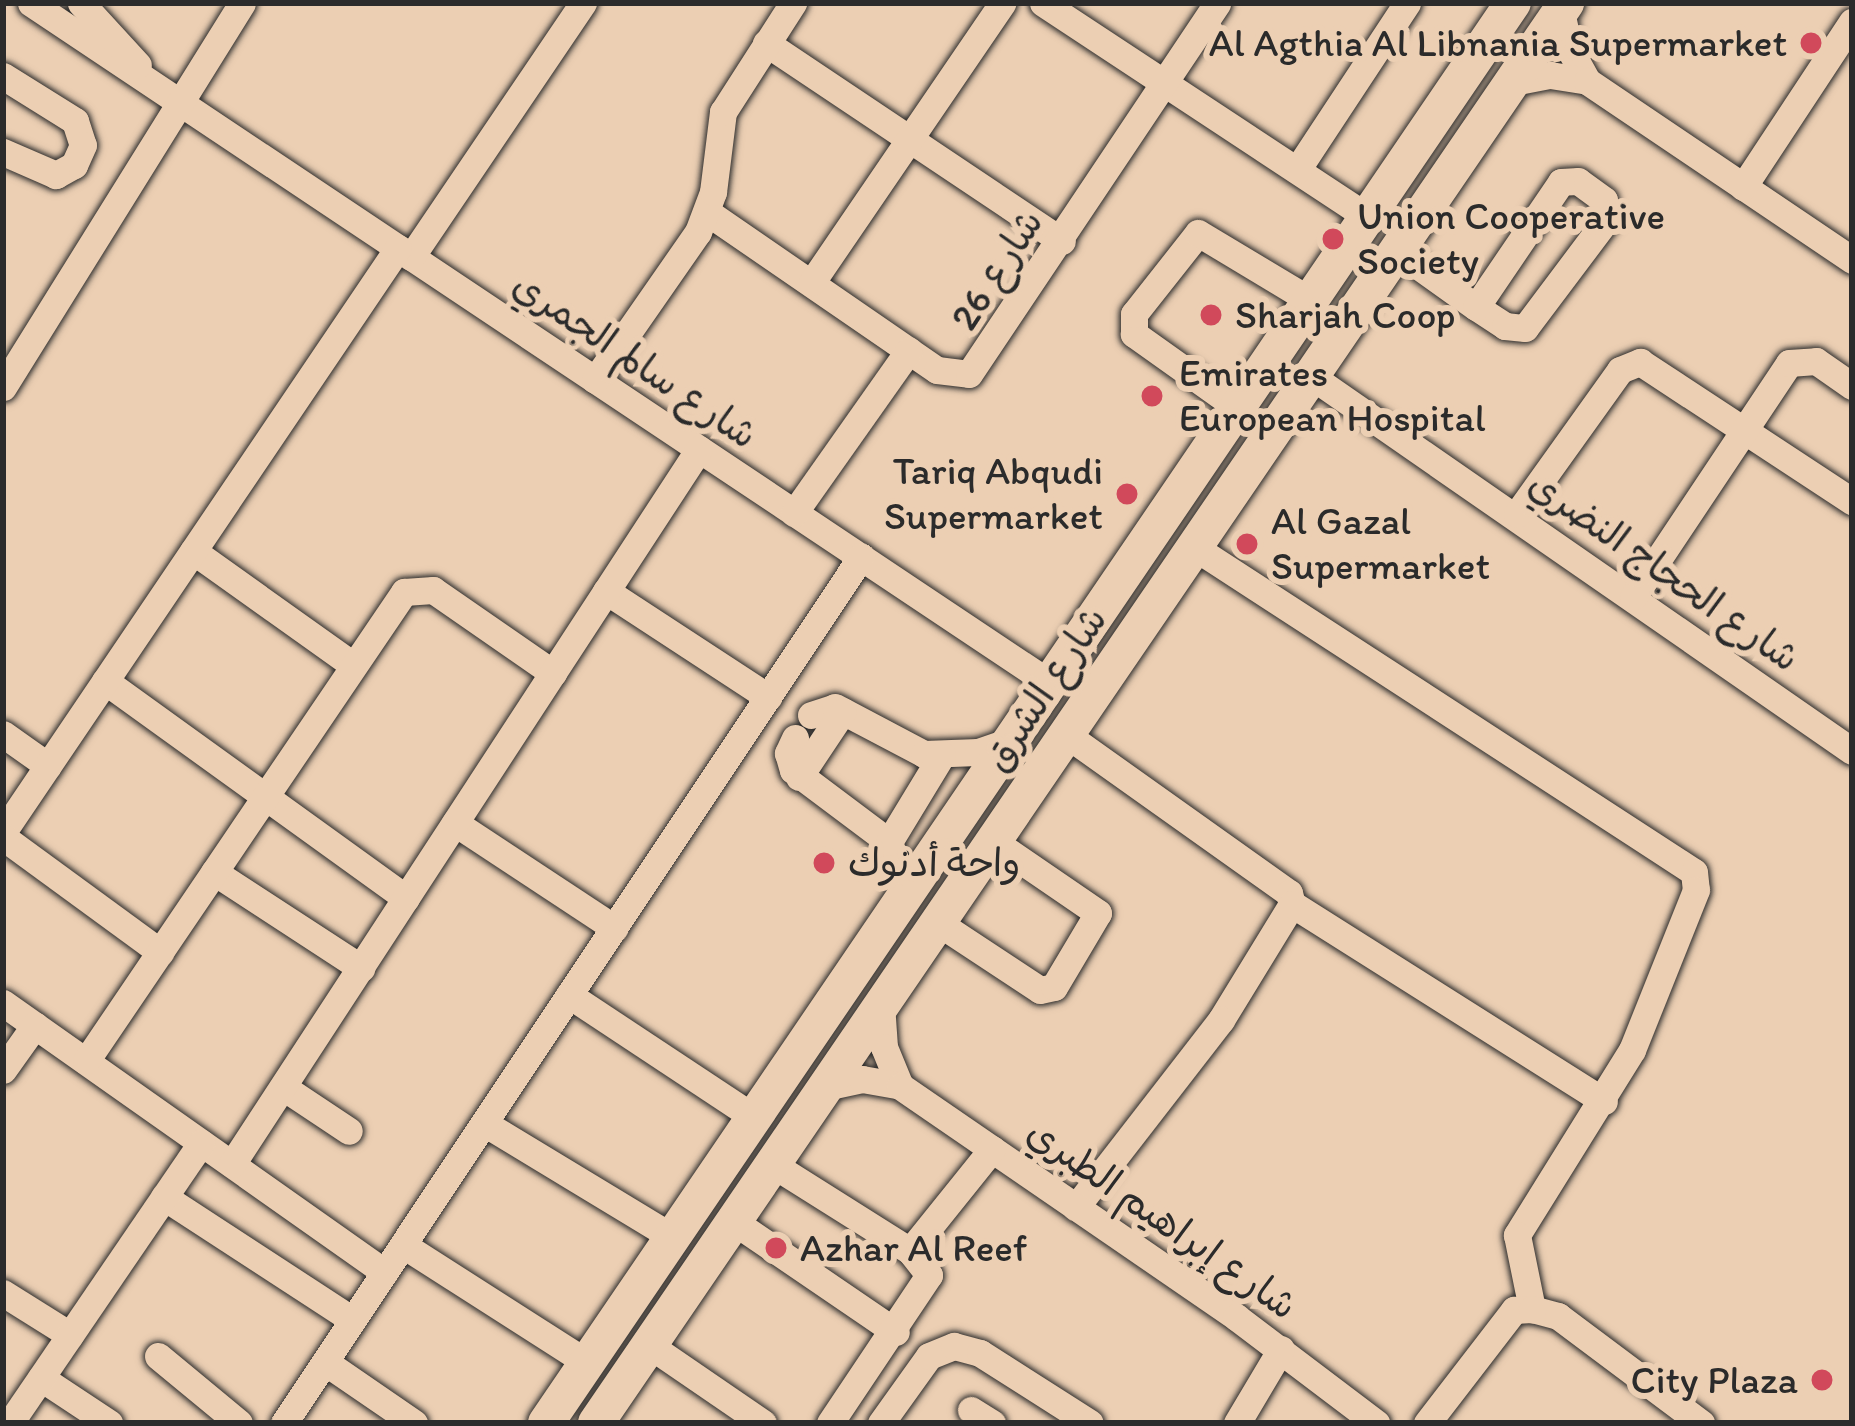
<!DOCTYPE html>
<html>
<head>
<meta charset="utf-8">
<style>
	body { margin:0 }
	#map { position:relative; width:1855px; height:1426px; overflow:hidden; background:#eccfb3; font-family:Itim,"Playpen Sans Arabic",sans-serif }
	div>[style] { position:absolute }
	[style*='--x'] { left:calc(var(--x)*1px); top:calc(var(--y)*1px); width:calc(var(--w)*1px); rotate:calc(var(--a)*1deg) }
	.roads { filter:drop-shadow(0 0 3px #2b2b2b) drop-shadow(0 0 3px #2b2b2b) }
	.minor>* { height:27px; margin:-13.5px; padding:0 13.5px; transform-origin:13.5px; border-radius:13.5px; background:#eccfb3 }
	.major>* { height:36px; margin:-18px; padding:0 18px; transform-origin:18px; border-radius:18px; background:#eccfb3 }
	.dots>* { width:33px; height:33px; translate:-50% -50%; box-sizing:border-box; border:6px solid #eccfb3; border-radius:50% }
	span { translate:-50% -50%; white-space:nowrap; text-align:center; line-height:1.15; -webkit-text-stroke:12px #eccfb3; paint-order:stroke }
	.poi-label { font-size:39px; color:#2b2b2b }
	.right { translate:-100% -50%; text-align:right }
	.left { translate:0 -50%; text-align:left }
	.street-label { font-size:39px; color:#2b2b2b }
	.frame { position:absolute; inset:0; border:6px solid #2b2b2b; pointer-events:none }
</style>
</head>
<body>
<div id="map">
	<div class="roads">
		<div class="minor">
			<i style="--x:31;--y:3;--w:1226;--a:33.73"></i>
			<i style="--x:81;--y:3;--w:84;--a:47.4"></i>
			<i style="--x:1043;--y:3;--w:389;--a:33.4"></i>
			<i style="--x:1561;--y:11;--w:38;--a:78"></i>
			<i style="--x:1569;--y:48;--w:38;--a:61"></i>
			<i style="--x:766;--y:43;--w:356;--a:33.8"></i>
			<i style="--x:3;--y:76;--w:85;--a:32"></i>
			<i style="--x:75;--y:121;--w:25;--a:72"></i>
			<i style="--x:83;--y:145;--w:22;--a:114"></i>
			<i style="--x:74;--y:165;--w:21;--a:151"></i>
			<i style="--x:56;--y:175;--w:58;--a:-156.5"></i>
			<i style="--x:1513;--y:82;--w:38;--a:-11"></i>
			<i style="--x:1550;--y:75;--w:37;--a:9"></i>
			<i style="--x:1587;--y:81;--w:320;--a:34"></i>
			<i style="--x:1297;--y:170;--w:200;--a:-56.6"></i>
			<i style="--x:1743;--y:187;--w:198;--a:-56.6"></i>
			<i style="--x:707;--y:212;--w:279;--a:34.5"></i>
			<i style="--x:937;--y:370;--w:32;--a:7"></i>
			<i style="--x:969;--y:374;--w:446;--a:-56.2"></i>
			<i style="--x:1396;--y:250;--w:98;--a:35.5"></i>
			<i style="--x:1476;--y:307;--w:35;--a:33"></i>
			<i style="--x:1505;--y:326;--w:20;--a:6"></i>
			<i style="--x:1525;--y:328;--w:135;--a:-53.1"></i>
			<i style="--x:1606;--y:220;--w:20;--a:-96"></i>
			<i style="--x:1604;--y:200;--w:32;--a:-144"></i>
			<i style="--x:1578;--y:181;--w:17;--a:177"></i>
			<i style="--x:1561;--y:182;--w:151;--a:124.2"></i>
			<i style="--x:411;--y:257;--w:307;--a:-55.9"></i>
			<i style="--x:812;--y:282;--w:338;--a:-55.7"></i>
			<i style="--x:1311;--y:376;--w:658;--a:34.73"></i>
			<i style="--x:595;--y:380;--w:180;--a:-55.2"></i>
			<i style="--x:698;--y:232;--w:43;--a:-69.4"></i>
			<i style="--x:713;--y:192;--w:81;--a:-82.9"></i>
			<i style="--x:723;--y:112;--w:130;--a:-57.3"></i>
			<i style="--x:3;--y:387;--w:452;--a:-58.1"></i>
			<i style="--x:1238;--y:408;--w:128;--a:-144.6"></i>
			<i style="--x:1134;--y:334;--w:20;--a:-90"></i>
			<i style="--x:1134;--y:314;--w:103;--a:-51.7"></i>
			<i style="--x:1198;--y:233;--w:132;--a:31"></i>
			<i style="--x:794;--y:513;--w:199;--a:-54.8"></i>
			<i style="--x:1517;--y:514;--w:177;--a:-54.4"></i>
			<i style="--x:1620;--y:370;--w:22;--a:-22"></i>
			<i style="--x:1640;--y:362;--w:254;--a:33.3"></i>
			<i style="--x:1194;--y:547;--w:596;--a:33.02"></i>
			<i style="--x:1694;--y:872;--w:18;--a:84"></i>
			<i style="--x:1696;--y:890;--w:172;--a:111.8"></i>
			<i style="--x:1632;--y:1050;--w:218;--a:121.9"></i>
			<i style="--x:1517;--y:1235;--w:76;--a:78.5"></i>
			<i style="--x:193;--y:551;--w:196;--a:35.5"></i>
			<i style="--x:606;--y:591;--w:194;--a:33.2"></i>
			<i style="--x:1633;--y:597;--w:281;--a:-56.3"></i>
			<i style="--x:1789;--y:363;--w:27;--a:-4"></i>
			<i style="--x:1816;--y:361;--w:44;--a:34.8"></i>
			<i style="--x:105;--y:681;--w:371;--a:35.8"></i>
			<i style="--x:811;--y:715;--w:25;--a:-18"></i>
			<i style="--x:835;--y:707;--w:101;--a:27.8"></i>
			<i style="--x:924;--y:754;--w:54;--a:-2.1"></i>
			<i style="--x:978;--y:752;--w:36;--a:-19"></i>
			<i style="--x:1064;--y:733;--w:276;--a:35.4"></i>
			<i style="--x:1289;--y:893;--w:11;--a:75"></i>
			<i style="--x:1292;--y:904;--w:136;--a:121.5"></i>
			<i style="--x:1221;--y:1020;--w:237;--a:127.8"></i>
			<i style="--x:3;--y:734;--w:55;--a:35.4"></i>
			<i style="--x:795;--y:738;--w:17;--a:115"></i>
			<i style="--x:788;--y:753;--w:18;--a:74"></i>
			<i style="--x:793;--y:770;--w:120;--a:36.9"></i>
			<i style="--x:889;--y:842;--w:51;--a:70.5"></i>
			<i style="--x:799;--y:777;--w:79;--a:-56.3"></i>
			<i style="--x:455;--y:823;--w:191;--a:33.4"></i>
			<i style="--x:3;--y:832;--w:705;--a:-55.93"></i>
			<i style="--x:3;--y:837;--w:195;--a:36.2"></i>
			<i style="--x:889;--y:842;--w:102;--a:-58.7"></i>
			<i style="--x:214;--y:872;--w:176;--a:33.1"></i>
			<i style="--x:1292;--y:904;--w:369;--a:32.3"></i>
			<i style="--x:937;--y:922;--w:123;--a:33.4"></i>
			<i style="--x:1040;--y:990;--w:14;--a:-12"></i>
			<i style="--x:1054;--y:987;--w:86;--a:-59.3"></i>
			<i style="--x:1098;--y:913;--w:127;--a:-145.6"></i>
			<i style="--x:569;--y:995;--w:219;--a:33.5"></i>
			<i style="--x:3;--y:1003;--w:467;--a:35.2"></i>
			<i style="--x:881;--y:1004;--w:43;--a:86"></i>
			<i style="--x:884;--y:1047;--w:42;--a:67.7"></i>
			<i style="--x:86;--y:1061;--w:567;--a:-55.86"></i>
			<i style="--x:404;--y:592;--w:29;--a:-4"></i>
			<i style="--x:433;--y:590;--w:146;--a:34.7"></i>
			<i style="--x:3;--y:1070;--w:55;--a:-54.6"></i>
			<i style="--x:283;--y:1087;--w:79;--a:33.7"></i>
			<i style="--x:825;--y:1087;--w:38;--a:-12"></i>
			<i style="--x:862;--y:1079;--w:39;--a:10"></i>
			<i style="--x:900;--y:1086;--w:408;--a:34.5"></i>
			<i style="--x:1236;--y:1317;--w:176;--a:37.1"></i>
			<i style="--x:484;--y:1123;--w:222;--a:31.2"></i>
			<i style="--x:232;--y:1164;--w:854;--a:-56.85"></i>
			<i style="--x:772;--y:1164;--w:163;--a:32.2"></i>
			<i style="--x:164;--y:1197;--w:225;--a:33.1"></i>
			<i style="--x:733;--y:1221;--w:197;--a:34.3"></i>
			<i style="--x:403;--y:1245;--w:217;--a:32.6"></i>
			<i style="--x:3;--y:1293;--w:79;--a:32.1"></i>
			<i style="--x:649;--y:1345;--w:138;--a:34.4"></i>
			<i style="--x:158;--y:1356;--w:105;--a:39.6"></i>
			<i style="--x:325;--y:1362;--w:108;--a:34.4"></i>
			<i style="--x:41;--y:1378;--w:82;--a:33.5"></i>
			<i style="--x:971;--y:1410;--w:25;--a:32"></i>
			<i style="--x:10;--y:1423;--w:339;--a:-55.7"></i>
			<i style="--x:284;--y:1423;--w:1041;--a:-56.33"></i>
			<i style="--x:830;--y:1423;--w:178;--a:-56.2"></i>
			<i style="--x:929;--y:1275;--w:31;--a:-128"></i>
			<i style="--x:910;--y:1251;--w:131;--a:-51.2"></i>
			<i style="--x:881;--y:1423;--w:82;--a:-54.4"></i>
			<i style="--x:929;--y:1356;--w:27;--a:-22"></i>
			<i style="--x:954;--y:1346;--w:27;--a:15"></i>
			<i style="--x:980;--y:1353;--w:130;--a:32.5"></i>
			<i style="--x:1237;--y:1423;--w:86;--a:-59.3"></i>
			<i style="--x:1427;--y:1423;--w:143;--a:-52.4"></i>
			<i style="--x:1514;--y:1310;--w:18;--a:-3"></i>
			<i style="--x:1532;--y:1309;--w:27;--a:15"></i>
			<i style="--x:1558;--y:1316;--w:179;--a:36.8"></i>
		</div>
		<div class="major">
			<i style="--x:546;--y:1423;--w:1718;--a:-55.75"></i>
			<i style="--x:596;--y:1423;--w:1720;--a:-55.66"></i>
		</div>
	</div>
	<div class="dots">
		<i style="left:1811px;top:43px;background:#d1495b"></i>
		<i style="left:1333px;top:239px;background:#d1495b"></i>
		<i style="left:1211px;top:315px;background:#d1495b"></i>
		<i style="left:1152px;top:396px;background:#d1495b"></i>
		<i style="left:1127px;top:494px;background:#d1495b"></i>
		<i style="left:1247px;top:544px;background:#d1495b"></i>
		<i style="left:824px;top:863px;background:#d1495b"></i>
		<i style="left:776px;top:1248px;background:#d1495b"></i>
		<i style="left:1822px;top:1380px;background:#d1495b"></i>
	</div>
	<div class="poi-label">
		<span class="right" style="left:1787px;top:43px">Al Agthia Al Libnania Supermarket</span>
		<span class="left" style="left:1357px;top:239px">Union Cooperative<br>Society</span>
		<span class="left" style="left:1235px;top:315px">Sharjah Coop</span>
		<span class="left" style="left:1179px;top:396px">Emirates<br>European Hospital</span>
		<span class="right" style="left:1103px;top:494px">Tariq Abqudi<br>Supermarket</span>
		<span class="left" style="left:1271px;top:544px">Al Gazal<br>Supermarket</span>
		<span class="left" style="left:848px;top:863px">واحة أدنوك</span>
		<span class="left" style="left:800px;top:1248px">Azhar Al Reef</span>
		<span class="right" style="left:1798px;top:1380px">City Plaza</span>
	</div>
	<div class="street-label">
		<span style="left:997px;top:270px;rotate:-57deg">شارع 26</span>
		<span style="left:635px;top:360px;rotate:34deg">شارع سالم الجمري</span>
		<span style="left:1664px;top:571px;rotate:35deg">شارع الحجاج النضري</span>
		<span style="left:1045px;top:689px;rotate:-56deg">شارع الشرق</span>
		<span style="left:1162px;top:1219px;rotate:35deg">شارع إبراهيم الطبري</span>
	</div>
	<div class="frame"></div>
</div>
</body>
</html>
